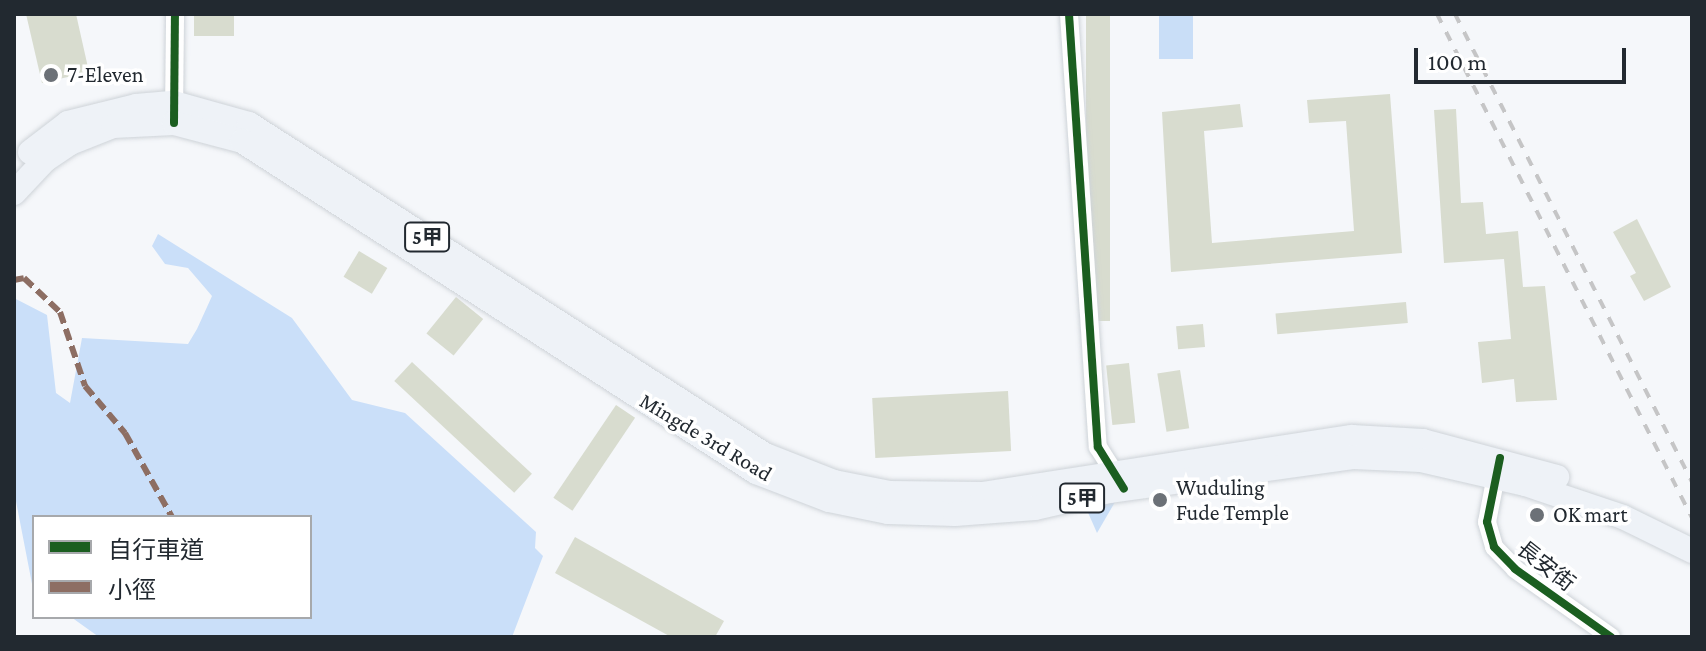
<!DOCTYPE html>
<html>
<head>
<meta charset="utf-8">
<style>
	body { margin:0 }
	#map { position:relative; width:1706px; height:651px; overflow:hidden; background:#f5f7fa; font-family:"Crimson Pro","Noto Sans TC",serif }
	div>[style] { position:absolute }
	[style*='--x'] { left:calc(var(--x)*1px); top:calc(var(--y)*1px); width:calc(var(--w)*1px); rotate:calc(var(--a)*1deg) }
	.green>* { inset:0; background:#c9def7; transform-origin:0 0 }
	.forest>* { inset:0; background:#cadff9 }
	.building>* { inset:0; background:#d8dccf; transform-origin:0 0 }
	.roads { filter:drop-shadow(0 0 2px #ced3d8) drop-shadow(0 0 2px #ced3d8) }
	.minor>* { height:18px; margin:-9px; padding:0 9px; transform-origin:9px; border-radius:9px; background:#fefefe }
	.major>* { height:24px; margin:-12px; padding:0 12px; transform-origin:12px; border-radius:12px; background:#eef2f7 }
	.rail>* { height:4px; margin-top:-2px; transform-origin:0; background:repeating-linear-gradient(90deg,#c5c5c6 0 10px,transparent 0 20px) }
	.quiet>* { height:6px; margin-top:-3px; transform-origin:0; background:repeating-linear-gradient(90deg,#8d6e63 0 12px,transparent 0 18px) }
	.cycleway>* { height:8px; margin:-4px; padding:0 4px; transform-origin:4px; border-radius:4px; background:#1b5e20 }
	.dots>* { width:22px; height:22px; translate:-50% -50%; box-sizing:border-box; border:4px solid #fff; border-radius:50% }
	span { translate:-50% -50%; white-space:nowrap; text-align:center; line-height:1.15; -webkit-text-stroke:7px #fff; paint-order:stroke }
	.shield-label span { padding:2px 6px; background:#fff; border:2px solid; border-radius:6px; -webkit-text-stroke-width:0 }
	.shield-label { font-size:20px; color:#222930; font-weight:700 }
	.poi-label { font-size:22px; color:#222930 }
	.left { translate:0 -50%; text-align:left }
	.street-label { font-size:22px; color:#222930 }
	.frame { position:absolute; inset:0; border:16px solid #222930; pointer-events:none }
	.legend { position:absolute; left:32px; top:515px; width:280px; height:104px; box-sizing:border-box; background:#fff; border:2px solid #a7a9ac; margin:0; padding:10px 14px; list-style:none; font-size:24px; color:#222930 }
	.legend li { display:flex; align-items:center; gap:16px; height:40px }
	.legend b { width:40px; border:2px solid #a7a9ac }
	.scale { position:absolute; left:1414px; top:48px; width:212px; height:36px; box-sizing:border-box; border:4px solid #222930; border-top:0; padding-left:10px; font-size:24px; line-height:28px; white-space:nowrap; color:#222930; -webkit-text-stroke:6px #fff; paint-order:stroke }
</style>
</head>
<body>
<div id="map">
	<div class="green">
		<i style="left:1159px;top:14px;width:34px;height:45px"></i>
		<i style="clip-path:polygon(1115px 502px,1097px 533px,1086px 508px)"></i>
	</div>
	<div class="forest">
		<i style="clip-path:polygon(158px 234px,292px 318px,352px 400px,405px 413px,536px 532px,535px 548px,543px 556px,512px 637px,99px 637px,71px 617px,310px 617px,310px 517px,34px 517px,33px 589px,14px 491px,14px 298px,47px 315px,56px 393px,70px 403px,82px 338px,188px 344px,197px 329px,212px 296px,188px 268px,165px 264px,152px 246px)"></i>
	</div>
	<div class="building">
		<i style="clip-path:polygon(26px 14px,76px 14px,89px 72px,42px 83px)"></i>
		<i style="left:194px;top:14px;width:40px;height:22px"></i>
		<i style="left:1086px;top:14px;width:24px;height:307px"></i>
		<i style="clip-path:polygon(1390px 94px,1402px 253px,1171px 272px,1162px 112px,1240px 104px,1243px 127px,1204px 131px,1212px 243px,1354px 231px,1346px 121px,1309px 123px,1307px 100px)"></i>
		<i style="clip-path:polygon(1456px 109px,1461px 203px,1483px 202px,1486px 234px,1518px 231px,1523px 287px,1545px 286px,1557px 400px,1516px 402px,1514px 379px,1482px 383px,1478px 342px,1511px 339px,1505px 270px,1504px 259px,1444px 263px,1434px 110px)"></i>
		<i style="clip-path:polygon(1637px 219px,1671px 287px,1644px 301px,1630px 276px,1636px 273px,1613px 232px)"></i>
		<i style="left:359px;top:251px;width:33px;height:30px;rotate:31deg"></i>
		<i style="left:456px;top:297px;width:35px;height:47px;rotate:39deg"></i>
		<i style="left:1406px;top:302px;width:21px;height:131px;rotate:85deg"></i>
		<i style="left:1203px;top:324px;width:23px;height:27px;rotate:85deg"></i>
		<i style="left:412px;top:362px;width:164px;height:26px;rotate:43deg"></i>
		<i style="left:1129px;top:363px;width:60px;height:23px;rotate:84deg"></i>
		<i style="left:1180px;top:370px;width:59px;height:23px;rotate:81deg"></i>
		<i style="left:1008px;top:391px;width:60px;height:136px;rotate:87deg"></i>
		<i style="left:616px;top:405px;width:23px;height:112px;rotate:34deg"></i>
		<i style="clip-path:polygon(575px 537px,724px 621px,715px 637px,671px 637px,555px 573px)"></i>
	</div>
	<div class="roads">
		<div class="minor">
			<i style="--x:1069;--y:14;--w:434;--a:86.2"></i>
			<i style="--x:1098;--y:447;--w:43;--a:57.4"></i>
			<i style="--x:174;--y:115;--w:101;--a:-89.4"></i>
			<i style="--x:1498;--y:465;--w:58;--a:100.9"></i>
			<i style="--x:1487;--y:522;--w:26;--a:74"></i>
			<i style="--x:1494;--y:547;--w:30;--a:46"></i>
			<i style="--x:1515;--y:569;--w:118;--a:35.3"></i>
		</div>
		<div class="major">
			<i style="--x:30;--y:152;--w:48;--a:-37.3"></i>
			<i style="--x:68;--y:123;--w:70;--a:-14"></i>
			<i style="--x:136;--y:106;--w:38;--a:-5"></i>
			<i style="--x:174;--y:103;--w:78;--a:15.6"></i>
			<i style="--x:249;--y:124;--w:613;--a:32.68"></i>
			<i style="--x:765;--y:455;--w:74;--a:21.4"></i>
			<i style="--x:834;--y:482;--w:57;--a:11.1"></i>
			<i style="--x:890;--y:493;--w:92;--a:0.6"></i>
			<i style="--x:982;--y:494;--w:374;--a:-8.8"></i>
			<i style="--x:1352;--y:437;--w:71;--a:3.2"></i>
			<i style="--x:1423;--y:441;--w:139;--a:15"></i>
			<i style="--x:14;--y:193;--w:45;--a:-46.8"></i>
			<i style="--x:45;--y:160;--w:30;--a:-34"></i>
			<i style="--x:70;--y:143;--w:46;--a:-21.6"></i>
			<i style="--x:113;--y:126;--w:61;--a:-2.8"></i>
			<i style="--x:174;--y:123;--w:70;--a:14.8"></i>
			<i style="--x:242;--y:141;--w:611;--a:32.78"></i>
			<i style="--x:756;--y:472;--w:78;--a:21"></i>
			<i style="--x:829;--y:500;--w:60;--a:11.5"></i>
			<i style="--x:888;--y:512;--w:67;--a:1.7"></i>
			<i style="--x:955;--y:514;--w:80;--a:-4.3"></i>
			<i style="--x:1035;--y:508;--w:76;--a:-12.9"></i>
			<i style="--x:1109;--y:491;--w:246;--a:-7.9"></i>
			<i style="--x:1353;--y:457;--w:68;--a:2.5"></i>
			<i style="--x:1421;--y:460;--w:107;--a:13"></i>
			<i style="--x:1525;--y:484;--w:103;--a:18.6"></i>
			<i style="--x:1623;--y:517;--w:77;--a:26.2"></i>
		</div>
	</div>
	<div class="rail">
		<i style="--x:1437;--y:14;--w:565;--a:63.16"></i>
		<i style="--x:1455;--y:14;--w:525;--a:63.14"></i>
	</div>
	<div class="quiet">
		<i style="--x:14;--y:280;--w:10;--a:-11"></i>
		<i style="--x:24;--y:278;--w:50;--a:43.4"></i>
		<i style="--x:60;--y:312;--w:78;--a:71.3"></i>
		<i style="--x:85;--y:386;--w:62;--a:49.6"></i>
		<i style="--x:125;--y:433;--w:96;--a:60.8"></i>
		<i style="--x:276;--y:617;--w:1;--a:90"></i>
	</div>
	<div class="cycleway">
		<i style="--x:1069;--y:14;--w:434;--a:86.2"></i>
		<i style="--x:1098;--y:447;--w:49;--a:58.2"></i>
		<i style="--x:174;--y:123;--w:109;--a:-89.5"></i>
		<i style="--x:1500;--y:458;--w:65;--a:101.5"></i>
		<i style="--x:1487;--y:522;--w:26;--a:74"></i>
		<i style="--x:1494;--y:547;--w:30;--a:46"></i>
		<i style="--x:1515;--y:569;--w:118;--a:35.3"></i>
	</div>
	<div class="dots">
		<i style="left:51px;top:75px;background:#6c7177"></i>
		<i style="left:1160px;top:500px;background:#6c7177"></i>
		<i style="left:1537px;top:515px;background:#6c7177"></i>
	</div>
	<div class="shield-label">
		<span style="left:427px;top:237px">5甲</span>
		<span style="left:1082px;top:498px">5甲</span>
	</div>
	<div class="poi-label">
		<span class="left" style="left:67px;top:75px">7-Eleven</span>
		<span class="left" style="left:1176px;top:500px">Wuduling<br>Fude Temple</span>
		<span class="left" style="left:1553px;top:515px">OK mart</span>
	</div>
	<div class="street-label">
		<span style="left:706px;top:437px;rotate:31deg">Mingde 3rd Road</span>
		<span style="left:1546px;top:566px;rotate:38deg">長安街</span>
	</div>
	<div class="frame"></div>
	<ul class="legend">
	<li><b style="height:10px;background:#1b5e20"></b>自行車道</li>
	<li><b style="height:10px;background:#8d6e63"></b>小徑</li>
	</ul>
	<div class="scale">100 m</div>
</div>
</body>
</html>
